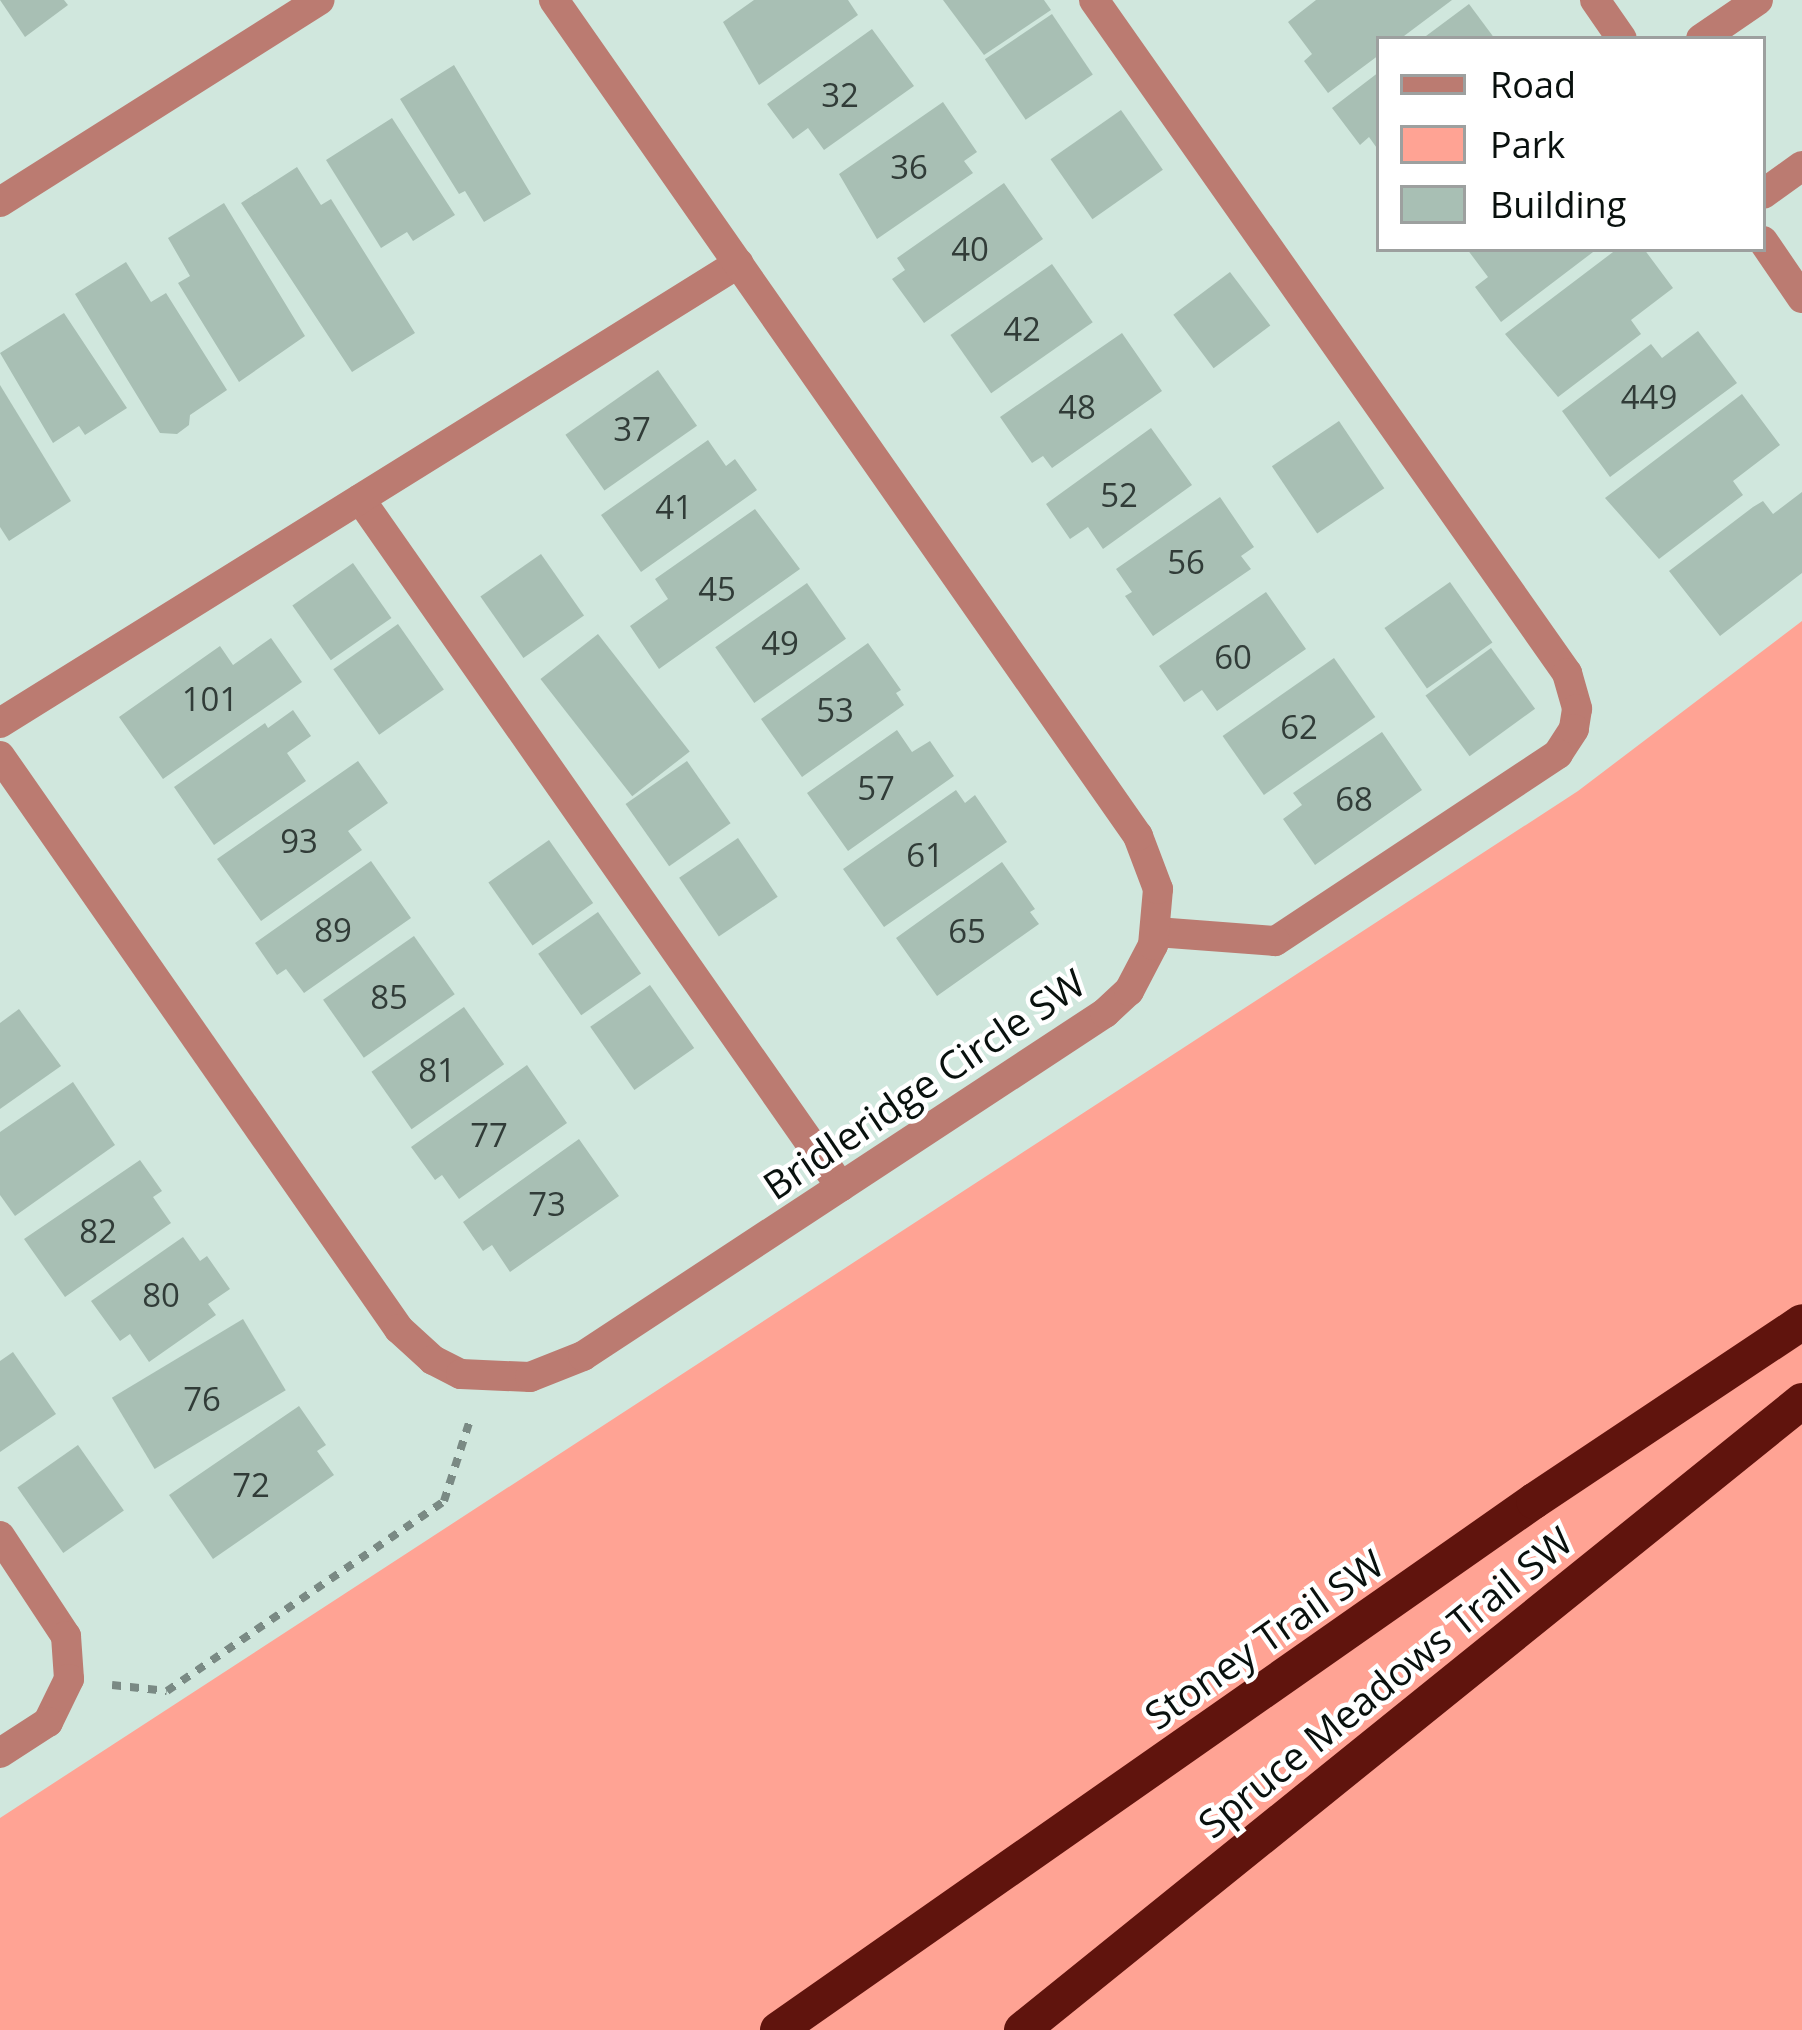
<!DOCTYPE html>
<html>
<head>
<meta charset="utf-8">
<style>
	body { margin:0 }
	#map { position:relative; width:1802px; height:2030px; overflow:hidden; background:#d0e7dd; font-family:"Open Sans",sans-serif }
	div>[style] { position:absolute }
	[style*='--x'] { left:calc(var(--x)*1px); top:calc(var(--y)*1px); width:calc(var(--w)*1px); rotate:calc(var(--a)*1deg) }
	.green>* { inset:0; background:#ffa394 }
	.building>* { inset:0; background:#a8bfb4; transform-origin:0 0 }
	.path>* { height:8px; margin-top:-4px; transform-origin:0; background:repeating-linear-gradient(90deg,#7a8a84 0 9px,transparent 0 18px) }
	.service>* { height:30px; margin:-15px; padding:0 15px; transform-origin:15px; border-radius:15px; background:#bb7b71 }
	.minor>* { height:30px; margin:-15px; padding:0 15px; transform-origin:15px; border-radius:15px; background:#bb7b71 }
	.motorway>* { height:36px; margin:-18px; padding:0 18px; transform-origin:18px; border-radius:18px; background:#60140d }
	span { translate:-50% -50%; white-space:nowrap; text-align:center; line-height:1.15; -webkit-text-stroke:9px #fff; paint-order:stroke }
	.number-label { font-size:33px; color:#313c38 }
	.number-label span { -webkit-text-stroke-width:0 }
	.street-label { font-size:39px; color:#09110e }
	.legend { position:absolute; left:1376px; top:36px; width:390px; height:216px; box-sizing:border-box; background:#fff; border:3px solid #9da09f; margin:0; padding:15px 21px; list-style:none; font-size:36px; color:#09110e }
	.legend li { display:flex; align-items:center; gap:24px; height:60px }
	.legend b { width:60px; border:3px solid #9da09f }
</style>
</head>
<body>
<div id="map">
	<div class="green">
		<i style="clip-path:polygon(1802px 621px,1802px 2030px,0 2030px,0 1818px,1578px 791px)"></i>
	</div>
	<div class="building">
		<i style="clip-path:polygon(0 0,64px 0,68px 5px,25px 37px)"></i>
		<i style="clip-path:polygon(754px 0,848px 0,858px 15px,759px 85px,723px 22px)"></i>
		<i style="clip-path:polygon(943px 0,1044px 0,1051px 10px,984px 55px)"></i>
		<i style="clip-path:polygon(1316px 0,1452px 0,1400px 39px,1379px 39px,1379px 55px,1328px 93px,1304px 61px,1312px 54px,1288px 22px)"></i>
		<i style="clip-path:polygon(1469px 4px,1495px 39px,1422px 39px)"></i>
		<i style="left:1052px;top:14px;width:73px;height:81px;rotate:56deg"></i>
		<i style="clip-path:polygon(872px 29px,914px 86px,824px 150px,808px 128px,793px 139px,767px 104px)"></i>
		<i style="clip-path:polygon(454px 65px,531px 194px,484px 222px,465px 191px,459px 194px,400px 99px)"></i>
		<i style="clip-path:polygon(1379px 72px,1379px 151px,1369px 137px,1360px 145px,1332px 108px)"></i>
		<i style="clip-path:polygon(943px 102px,977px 152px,964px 161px,973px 173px,877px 239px,839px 174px)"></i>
		<i style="left:1121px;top:110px;width:73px;height:86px;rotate:55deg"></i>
		<i style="clip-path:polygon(392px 118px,455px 215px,413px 241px,407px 232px,381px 248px,326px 160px)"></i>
		<i style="clip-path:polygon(297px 167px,321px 205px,331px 199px,415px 333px,352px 372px,241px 203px)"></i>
		<i style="clip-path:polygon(1004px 183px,1043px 239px,924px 323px,892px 279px,905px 270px,897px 258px)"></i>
		<i style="clip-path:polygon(224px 203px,305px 336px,239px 382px,178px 283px,190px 276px,168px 238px)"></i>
		<i style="clip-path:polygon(1467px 249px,1597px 249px,1501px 322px,1475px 287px,1488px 277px)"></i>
		<i style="clip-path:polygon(1617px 249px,1644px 249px,1673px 288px,1631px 320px,1641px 334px,1558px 397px,1505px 334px)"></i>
		<i style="clip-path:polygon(126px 262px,151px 302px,166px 293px,227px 390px,190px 415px,189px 425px,177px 434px,160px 433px,75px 294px)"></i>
		<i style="left:1052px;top:264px;width:71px;height:124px;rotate:55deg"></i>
		<i style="left:1230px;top:272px;width:67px;height:71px;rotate:53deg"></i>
		<i style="clip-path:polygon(64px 313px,127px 408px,85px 435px,79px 426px,53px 443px,0 353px)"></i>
		<i style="clip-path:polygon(1698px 331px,1737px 383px,1610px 477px,1562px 411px,1651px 344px,1662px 358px)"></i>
		<i style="clip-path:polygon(1122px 333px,1162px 391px,1052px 468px,1043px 456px,1032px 463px,1000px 417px)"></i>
		<i style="left:658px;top:370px;width:68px;height:113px;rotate:55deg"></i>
		<i style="clip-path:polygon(0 385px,71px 501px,9px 541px,0 527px)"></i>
		<i style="clip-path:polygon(1742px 394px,1780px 445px,1733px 481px,1743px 495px,1659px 559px,1605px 498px)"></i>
		<i style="left:1339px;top:421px;width:81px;height:81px;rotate:56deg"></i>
		<i style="clip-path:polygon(1151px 428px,1192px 485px,1103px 549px,1088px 527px,1070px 539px,1046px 504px)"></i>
		<i style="clip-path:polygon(708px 440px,726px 466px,735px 459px,757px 490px,641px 572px,601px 515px)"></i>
		<i style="clip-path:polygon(1802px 492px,1802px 573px,1720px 636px,1669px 571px,1753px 507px,1763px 501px,1773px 514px)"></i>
		<i style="clip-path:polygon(1220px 497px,1254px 547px,1241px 556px,1251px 569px,1153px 636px,1125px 596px,1132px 592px,1116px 569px)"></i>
		<i style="clip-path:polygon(755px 509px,800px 569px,659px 669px,630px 626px,668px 599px,655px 579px)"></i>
		<i style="left:541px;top:554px;width:75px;height:74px;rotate:55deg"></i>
		<i style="left:353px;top:563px;width:67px;height:74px;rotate:55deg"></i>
		<i style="left:1450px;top:582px;width:74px;height:80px;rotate:55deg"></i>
		<i style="left:807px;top:583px;width:68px;height:112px;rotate:55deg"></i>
		<i style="clip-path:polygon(1266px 592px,1306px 649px,1217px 711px,1202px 690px,1184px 702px,1159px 666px)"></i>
		<i style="left:398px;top:624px;width:80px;height:79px;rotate:55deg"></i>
		<i style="left:598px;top:634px;width:149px;height:73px;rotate:52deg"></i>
		<i style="clip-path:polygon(271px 638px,302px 682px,163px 779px,119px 717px,220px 646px,233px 665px)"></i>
		<i style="clip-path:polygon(868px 643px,901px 690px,896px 693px,904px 705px,802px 777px,761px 719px)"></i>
		<i style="left:1491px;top:648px;width:75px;height:81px;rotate:54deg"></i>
		<i style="left:1334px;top:658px;width:72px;height:136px;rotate:55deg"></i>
		<i style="clip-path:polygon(293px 710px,311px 736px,287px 753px,306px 781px,214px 845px,174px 787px,265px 723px,268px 728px)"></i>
		<i style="clip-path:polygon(897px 730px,912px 752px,930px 741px,954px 776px,848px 851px,807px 793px)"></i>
		<i style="clip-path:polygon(1382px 732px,1422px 790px,1315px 865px,1283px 819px,1302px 805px,1293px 793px)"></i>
		<i style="clip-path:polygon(358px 761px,388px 803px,348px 831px,362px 850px,261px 921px,217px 859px)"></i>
		<i style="left:687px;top:761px;width:76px;height:75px;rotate:55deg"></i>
		<i style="clip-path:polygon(956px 790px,965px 803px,975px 795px,1007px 842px,884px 927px,843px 869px)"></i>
		<i style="left:738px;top:838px;width:71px;height:71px;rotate:56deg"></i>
		<i style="left:549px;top:840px;width:77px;height:74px;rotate:55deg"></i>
		<i style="clip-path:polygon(371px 861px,411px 918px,304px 993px,286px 969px,277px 975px,255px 943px)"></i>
		<i style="clip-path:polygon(1002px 862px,1035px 909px,1030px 912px,1039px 924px,937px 996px,896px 938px)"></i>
		<i style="left:598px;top:912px;width:75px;height:73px;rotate:55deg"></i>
		<i style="left:414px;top:936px;width:71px;height:111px;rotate:55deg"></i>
		<i style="left:650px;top:985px;width:77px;height:73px;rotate:55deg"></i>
		<i style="left:464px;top:1007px;width:70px;height:113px;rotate:55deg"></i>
		<i style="clip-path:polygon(19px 1009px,61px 1066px,0 1109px,0 1023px)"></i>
		<i style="clip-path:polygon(527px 1065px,567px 1123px,459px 1199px,442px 1175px,435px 1180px,411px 1147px)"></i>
		<i style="clip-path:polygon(73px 1082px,115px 1145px,15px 1216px,0 1195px,0 1132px)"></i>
		<i style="clip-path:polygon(579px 1139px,619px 1196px,510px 1272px,492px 1245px,483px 1251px,463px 1222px)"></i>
		<i style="clip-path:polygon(140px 1160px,162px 1191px,153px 1197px,171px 1223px,65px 1297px,24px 1239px)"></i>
		<i style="clip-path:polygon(183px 1237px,200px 1261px,207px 1256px,230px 1289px,208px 1304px,216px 1315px,149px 1362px,130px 1334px,120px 1341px,91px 1301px)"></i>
		<i style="left:243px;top:1319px;width:83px;height:153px;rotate:59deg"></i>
		<i style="clip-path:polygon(13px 1352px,56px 1414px,0 1452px,0 1361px)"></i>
		<i style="clip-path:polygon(299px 1406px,326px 1445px,317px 1451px,334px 1475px,213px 1559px,169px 1495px)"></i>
		<i style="left:78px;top:1445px;width:80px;height:74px;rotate:55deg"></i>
	</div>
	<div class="path">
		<i style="--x:112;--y:1685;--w:55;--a:6.2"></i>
		<i style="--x:167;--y:1691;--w:336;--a:-34.4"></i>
		<i style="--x:444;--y:1501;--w:85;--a:-72.2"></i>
	</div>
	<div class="service">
		<i style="--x:1094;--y:0;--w:823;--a:54.9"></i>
		<i style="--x:1567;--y:673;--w:37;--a:74"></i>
		<i style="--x:1577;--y:709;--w:20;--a:99"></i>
		<i style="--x:1574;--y:729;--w:30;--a:123"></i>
		<i style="--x:1558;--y:754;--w:339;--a:146.5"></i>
		<i style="--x:1275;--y:941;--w:119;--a:-175.7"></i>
		<i style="--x:360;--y:499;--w:839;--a:55.04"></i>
		<i style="--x:0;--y:723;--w:870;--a:-31.9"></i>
		<i style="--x:0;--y:1536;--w:120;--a:56.6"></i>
		<i style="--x:66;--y:1636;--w:43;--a:86"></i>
		<i style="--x:69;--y:1679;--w:48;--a:116"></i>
		<i style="--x:48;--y:1722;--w:57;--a:147.1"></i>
	</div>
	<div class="minor">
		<i style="--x:1595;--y:0;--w:47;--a:55.3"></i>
		<i style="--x:1701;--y:39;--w:69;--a:-34.4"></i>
		<i style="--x:1763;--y:194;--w:48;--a:-35.7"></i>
		<i style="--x:0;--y:202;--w:378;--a:-32.3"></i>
		<i style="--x:1763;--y:241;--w:69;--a:55.6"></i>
		<i style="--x:0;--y:756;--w:698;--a:55.15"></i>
		<i style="--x:399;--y:1329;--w:46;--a:42.4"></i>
		<i style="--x:433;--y:1360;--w:31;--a:27"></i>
		<i style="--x:461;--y:1374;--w:69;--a:2.5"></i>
		<i style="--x:530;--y:1377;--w:57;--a:-21.6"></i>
		<i style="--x:583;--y:1356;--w:625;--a:-33.31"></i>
		<i style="--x:1105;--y:1013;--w:33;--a:-43"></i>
		<i style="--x:1129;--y:991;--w:52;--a:-62.4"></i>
		<i style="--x:1153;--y:945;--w:56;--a:-84.9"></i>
		<i style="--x:1158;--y:889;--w:57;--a:-110.7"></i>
		<i style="--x:1138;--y:836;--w:1020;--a:-124.94"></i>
	</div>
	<div class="motorway">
		<i style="--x:778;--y:2030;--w:923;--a:-34.98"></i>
		<i style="--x:1534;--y:1501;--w:322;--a:-33.7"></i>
		<i style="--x:1022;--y:2030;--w:1002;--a:-38.88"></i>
	</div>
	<div class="number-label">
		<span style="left:840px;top:95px">32</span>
		<span style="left:909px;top:167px">36</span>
		<span style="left:970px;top:249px">40</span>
		<span style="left:1022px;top:329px">42</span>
		<span style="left:1649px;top:397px">449</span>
		<span style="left:1077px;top:407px">48</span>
		<span style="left:632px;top:429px">37</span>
		<span style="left:1119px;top:495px">52</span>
		<span style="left:674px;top:507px">41</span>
		<span style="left:1186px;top:562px">56</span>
		<span style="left:717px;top:589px">45</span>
		<span style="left:780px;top:643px">49</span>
		<span style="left:1233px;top:657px">60</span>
		<span style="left:210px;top:699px">101</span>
		<span style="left:835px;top:710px">53</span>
		<span style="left:1299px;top:727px">62</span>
		<span style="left:876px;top:788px">57</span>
		<span style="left:1354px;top:799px">68</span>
		<span style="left:299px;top:841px">93</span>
		<span style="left:925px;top:855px">61</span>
		<span style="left:333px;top:930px">89</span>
		<span style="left:967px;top:931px">65</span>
		<span style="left:389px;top:997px">85</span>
		<span style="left:437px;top:1070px">81</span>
		<span style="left:489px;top:1135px">77</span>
		<span style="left:547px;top:1204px">73</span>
		<span style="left:98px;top:1231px">82</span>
		<span style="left:161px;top:1295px">80</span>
		<span style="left:202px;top:1399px">76</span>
		<span style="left:251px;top:1485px">72</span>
	</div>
	<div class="street-label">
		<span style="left:924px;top:1084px;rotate:-34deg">Bridleridge Circle SW</span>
		<span style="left:1264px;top:1639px;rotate:-35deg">Stoney Trail SW</span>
		<span style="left:1385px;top:1682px;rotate:-39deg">Spruce Meadows Trail SW</span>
	</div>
	<ul class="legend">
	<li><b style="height:15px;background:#bb7b71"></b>Road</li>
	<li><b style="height:33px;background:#ffa394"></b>Park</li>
	<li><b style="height:33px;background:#a8bfb4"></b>Building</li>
	</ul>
</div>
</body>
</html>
